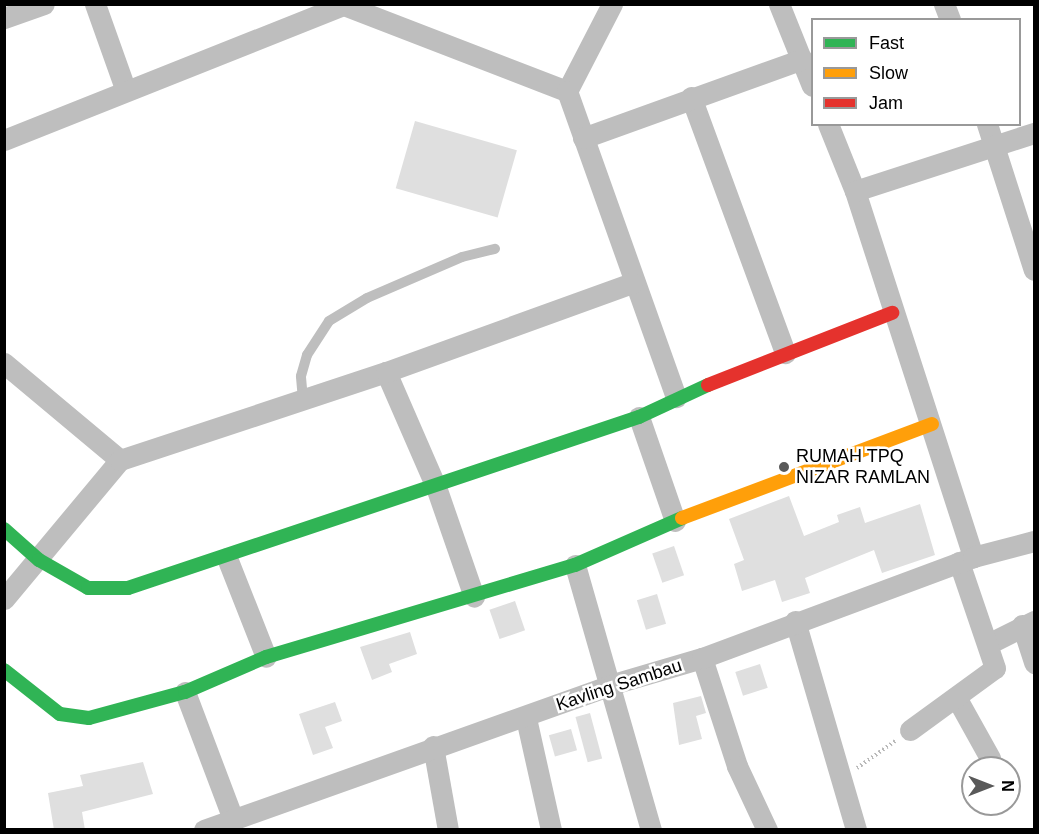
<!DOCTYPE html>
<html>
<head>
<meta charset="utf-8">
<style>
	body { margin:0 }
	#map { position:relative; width:1039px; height:834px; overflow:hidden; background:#fff; font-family:Helvetica,sans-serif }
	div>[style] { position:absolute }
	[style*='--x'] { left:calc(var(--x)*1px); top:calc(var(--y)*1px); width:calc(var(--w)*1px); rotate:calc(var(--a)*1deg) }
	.building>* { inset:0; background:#dfdfdf; transform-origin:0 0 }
	.path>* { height:4px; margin-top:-2px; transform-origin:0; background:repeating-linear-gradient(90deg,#b9b9b9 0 1.5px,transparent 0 4.5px) }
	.lane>* { height:10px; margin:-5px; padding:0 5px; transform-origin:5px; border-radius:5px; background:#bebebe }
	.street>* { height:21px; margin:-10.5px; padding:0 10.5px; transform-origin:10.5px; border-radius:10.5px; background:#bebebe }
	.fast>* { height:14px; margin:-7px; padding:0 7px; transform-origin:7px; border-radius:7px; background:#30b455 }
	.slow>* { height:14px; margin:-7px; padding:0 7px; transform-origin:7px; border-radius:7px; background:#ff9f0a }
	.jam>* { height:14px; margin:-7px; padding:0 7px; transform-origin:7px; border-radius:7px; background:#e5322d }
	.dots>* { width:16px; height:16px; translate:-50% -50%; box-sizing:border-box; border:3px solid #fff; border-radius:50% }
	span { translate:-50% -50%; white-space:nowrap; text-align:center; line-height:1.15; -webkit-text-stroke:5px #fff; paint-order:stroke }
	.poi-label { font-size:18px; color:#000 }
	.left { translate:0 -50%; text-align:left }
	.street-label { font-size:18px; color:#000 }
	.frame { position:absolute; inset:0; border:6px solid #000; pointer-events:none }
	.legend { position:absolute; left:811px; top:18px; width:210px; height:108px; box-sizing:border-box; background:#fff; border:2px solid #999; margin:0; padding:8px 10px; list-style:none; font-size:18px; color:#000 }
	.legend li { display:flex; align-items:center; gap:12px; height:30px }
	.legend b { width:30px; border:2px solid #999 }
	.north { position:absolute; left:961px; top:756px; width:60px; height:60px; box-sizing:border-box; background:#fff; border:2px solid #999; border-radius:50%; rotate:90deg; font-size:16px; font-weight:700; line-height:24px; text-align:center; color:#000 }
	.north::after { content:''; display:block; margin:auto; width:21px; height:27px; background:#595959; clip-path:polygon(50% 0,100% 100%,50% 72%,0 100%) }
</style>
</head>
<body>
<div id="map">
	<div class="building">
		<i style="left:415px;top:121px;width:106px;height:70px;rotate:16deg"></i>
		<i style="clip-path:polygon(789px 496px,804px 536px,839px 522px,837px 515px,860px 507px,865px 523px,920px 504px,935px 555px,882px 573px,874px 550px,805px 578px,810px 593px,782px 602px,775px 580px,742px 591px,734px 564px,744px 560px,729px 519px)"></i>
		<i style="left:674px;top:546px;width:31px;height:23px;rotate:71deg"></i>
		<i style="left:657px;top:594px;width:31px;height:21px;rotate:73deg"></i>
		<i style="left:515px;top:601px;width:31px;height:27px;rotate:71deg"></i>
		<i style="clip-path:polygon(410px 632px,417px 654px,389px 664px,392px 672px,372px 680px,360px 647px)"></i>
		<i style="left:760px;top:664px;width:25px;height:26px;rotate:72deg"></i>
		<i style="clip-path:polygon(701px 696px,706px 713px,696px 716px,702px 739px,679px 745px,673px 703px)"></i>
		<i style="clip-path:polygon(335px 702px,342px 721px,325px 727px,333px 748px,313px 755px,299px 714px)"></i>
		<i style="left:590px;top:713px;width:47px;height:15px;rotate:75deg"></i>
		<i style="left:571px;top:729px;width:22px;height:23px;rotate:74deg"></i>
		<i style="clip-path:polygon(143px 762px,153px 794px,82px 812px,85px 830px,54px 830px,48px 793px,83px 786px,80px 775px)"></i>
	</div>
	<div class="path">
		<i style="--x:857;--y:768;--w:47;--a:-35.4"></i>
	</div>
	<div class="lane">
		<i style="--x:303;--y:400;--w:24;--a:-95"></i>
		<i style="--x:301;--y:376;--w:22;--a:-74"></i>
		<i style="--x:307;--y:355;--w:40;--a:-57.1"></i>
		<i style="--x:329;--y:321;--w:44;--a:-31.2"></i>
		<i style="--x:367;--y:298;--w:103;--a:-23.3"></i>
		<i style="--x:462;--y:257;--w:34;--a:-14"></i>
	</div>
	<div class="street">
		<i style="--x:95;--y:4;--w:92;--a:70.4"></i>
		<i style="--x:341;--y:4;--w:242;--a:21.1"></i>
		<i style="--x:612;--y:4;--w:98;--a:117.3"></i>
		<i style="--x:567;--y:91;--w:325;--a:70.4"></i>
		<i style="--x:779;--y:4;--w:88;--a:68.1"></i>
		<i style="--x:944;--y:4;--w:17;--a:69"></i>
		<i style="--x:4;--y:18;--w:42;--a:-19.3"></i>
		<i style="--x:691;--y:97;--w:273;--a:69.8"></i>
		<i style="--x:828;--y:124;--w:72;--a:68.1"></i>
		<i style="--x:855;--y:191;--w:385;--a:72.1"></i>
		<i style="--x:987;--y:124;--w:153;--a:72.2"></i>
		<i style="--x:583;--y:138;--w:233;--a:-19.8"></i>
		<i style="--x:4;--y:140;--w:363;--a:-21.7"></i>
		<i style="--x:855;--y:191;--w:188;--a:-18"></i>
		<i style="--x:4;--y:363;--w:151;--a:39.9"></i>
		<i style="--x:386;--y:372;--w:125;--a:66.5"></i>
		<i style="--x:436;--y:487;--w:116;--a:70.9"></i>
		<i style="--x:639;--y:417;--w:110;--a:70.9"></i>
		<i style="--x:227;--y:558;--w:106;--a:68.5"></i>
		<i style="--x:575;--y:565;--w:276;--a:74"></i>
		<i style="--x:4;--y:599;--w:181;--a:-50.2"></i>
		<i style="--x:120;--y:460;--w:280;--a:-18.3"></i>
		<i style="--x:386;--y:372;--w:262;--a:-19.9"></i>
		<i style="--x:795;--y:621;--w:218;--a:73.7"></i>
		<i style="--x:1022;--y:625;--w:40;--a:72"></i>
		<i style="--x:990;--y:643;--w:49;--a:-26.6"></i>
		<i style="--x:702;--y:658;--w:114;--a:72"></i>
		<i style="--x:737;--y:766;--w:71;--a:64.9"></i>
		<i style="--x:185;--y:692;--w:136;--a:69.3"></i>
		<i style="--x:956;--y:697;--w:70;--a:60.9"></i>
		<i style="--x:526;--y:718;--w:115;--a:77.4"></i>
		<i style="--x:910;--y:730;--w:105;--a:-36.1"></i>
		<i style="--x:995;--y:668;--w:112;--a:-108.8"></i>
		<i style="--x:433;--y:746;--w:85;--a:79.9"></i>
		<i style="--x:204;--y:830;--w:434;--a:-19.6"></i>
		<i style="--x:613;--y:684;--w:93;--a:-16.3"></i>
		<i style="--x:702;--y:658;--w:289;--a:-20.4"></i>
		<i style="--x:973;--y:557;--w:63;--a:-14.7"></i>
	</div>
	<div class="fast">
		<i style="--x:4;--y:529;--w:47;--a:41.5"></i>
		<i style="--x:39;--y:560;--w:56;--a:29.7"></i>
		<i style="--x:88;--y:588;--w:40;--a:0"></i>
		<i style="--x:128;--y:588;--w:539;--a:-18.5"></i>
		<i style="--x:639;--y:417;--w:76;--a:-24.9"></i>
		<i style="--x:4;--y:670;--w:71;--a:38.2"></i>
		<i style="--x:60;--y:714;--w:29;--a:8"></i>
		<i style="--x:89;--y:718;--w:99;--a:-15.2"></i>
		<i style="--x:185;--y:692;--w:88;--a:-23.4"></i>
		<i style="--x:266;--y:657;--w:322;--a:-16.6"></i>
		<i style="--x:575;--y:565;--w:117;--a:-23.7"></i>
	</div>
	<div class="slow">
		<i style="--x:682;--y:518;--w:267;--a:-20.6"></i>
	</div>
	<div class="jam">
		<i style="--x:708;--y:385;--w:198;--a:-21.4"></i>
	</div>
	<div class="dots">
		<i style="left:784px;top:467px;background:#595959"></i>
	</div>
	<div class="poi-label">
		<span class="left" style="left:796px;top:467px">RUMAH TPQ<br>NIZAR RAMLAN</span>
	</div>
	<div class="street-label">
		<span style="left:619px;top:685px;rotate:-18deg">Kavling Sambau</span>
	</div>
	<div class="frame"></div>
	<ul class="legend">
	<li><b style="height:8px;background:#30b455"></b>Fast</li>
	<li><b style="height:8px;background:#ff9f0a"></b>Slow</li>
	<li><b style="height:8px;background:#e5322d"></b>Jam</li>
	</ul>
	<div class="north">N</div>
</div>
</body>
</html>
